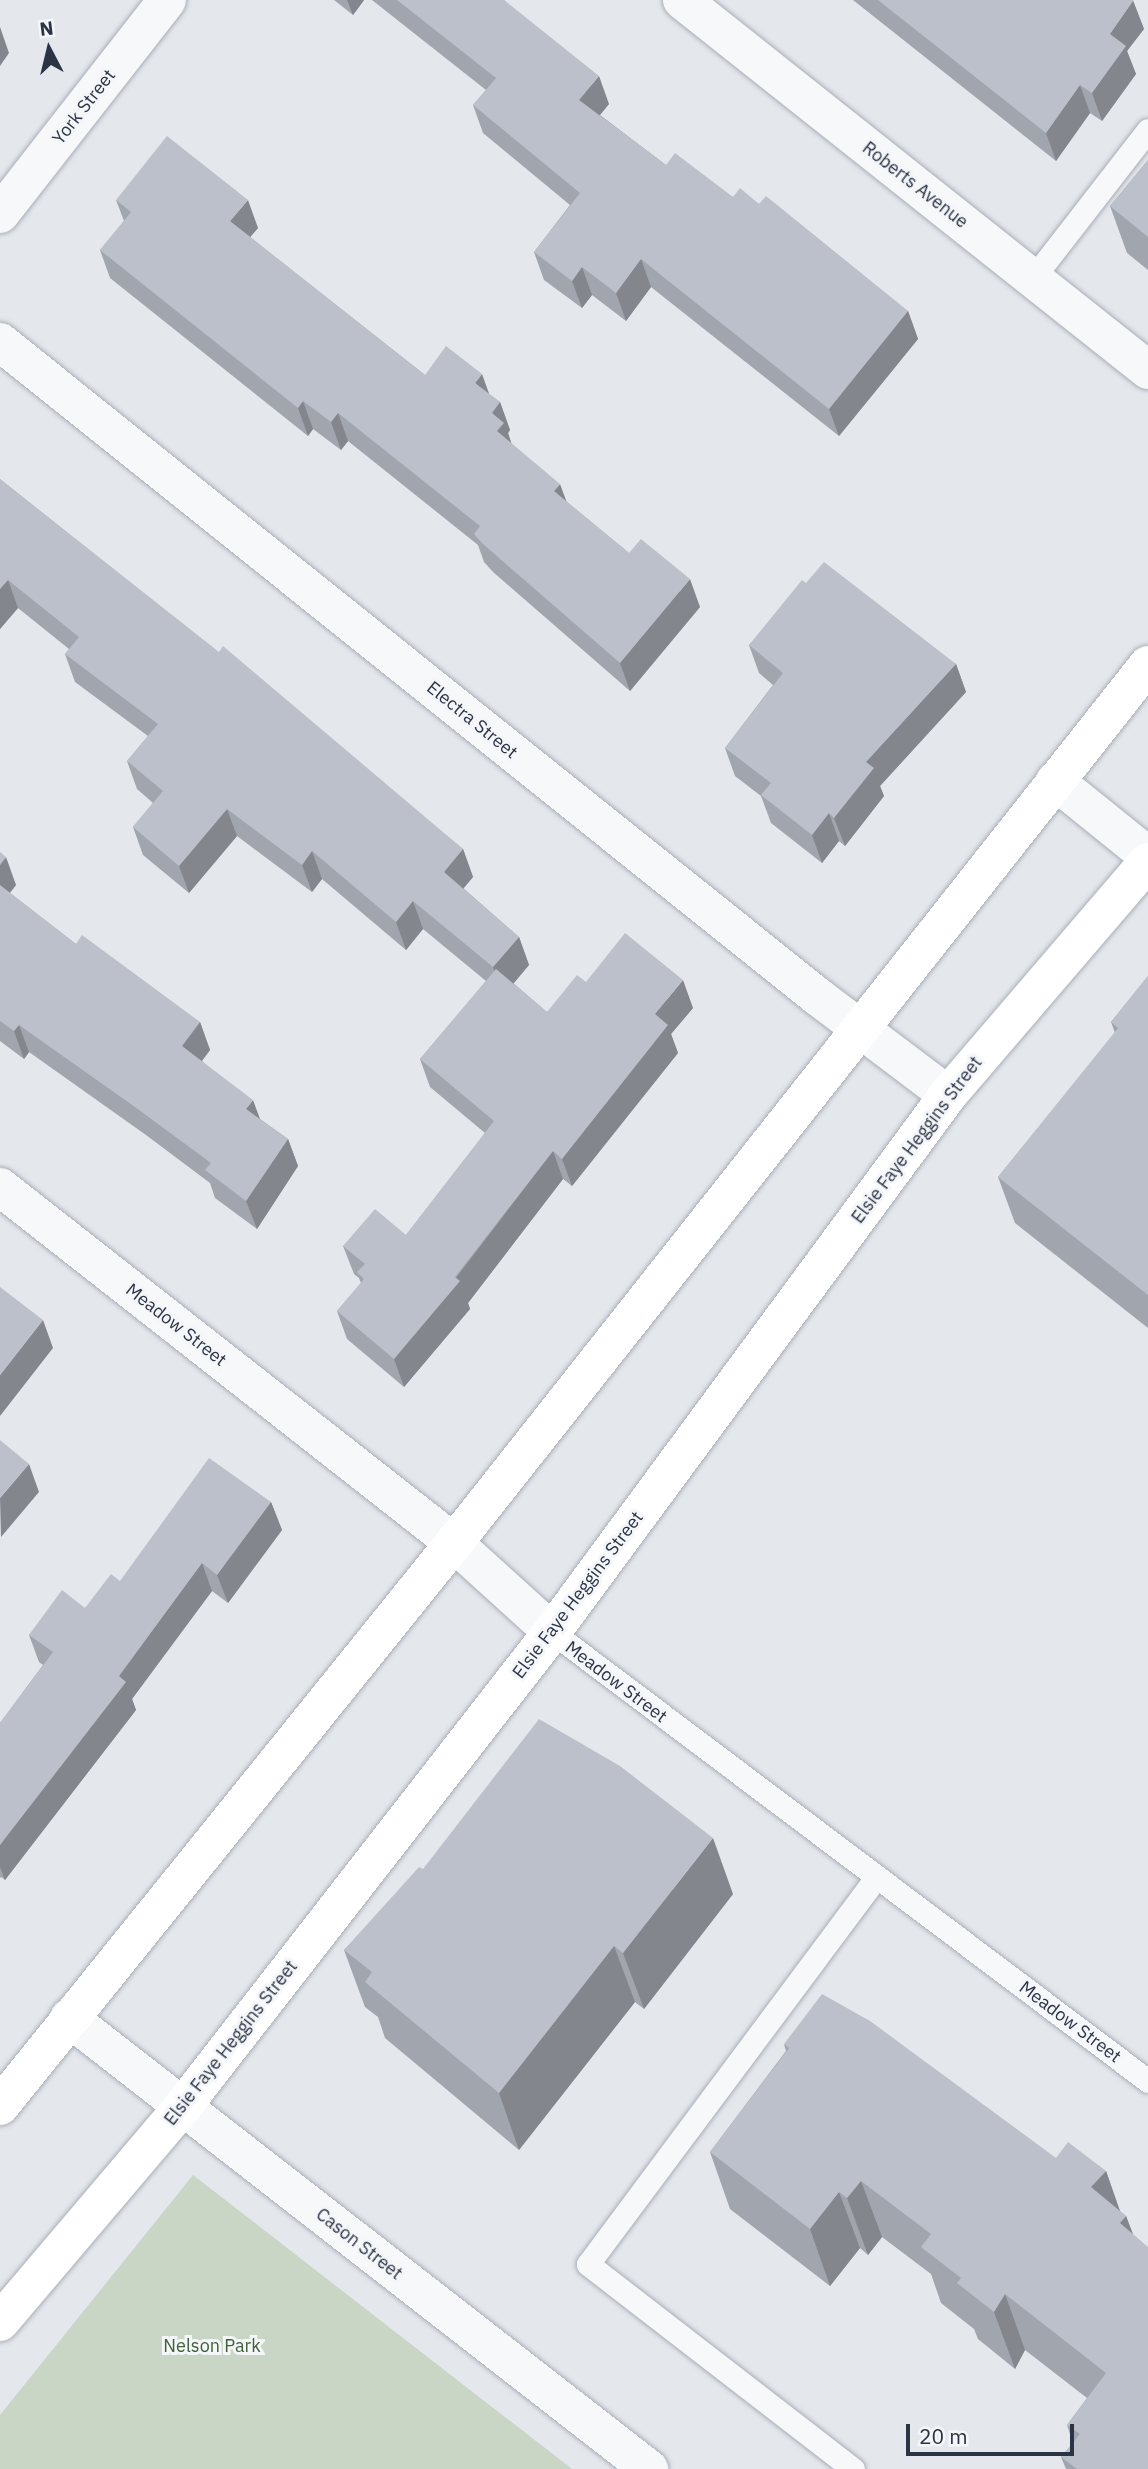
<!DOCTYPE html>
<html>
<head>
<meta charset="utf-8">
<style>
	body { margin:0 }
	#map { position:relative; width:1148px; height:2469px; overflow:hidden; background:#e4e7ec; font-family:"IBM Plex Sans",sans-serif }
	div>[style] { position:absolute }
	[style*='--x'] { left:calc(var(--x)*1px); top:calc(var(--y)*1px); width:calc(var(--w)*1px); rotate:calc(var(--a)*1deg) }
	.green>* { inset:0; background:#c9d6c5 }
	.roads { filter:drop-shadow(0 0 2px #a9aeb7) drop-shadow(0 0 2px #a9aeb7) }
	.lane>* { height:23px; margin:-11.5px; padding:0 11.5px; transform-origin:11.5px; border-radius:11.5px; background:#f7f8fa }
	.street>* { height:38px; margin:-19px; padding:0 19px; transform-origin:19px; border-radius:19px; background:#f7f8fa }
	.secondary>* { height:38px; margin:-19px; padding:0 19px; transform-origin:19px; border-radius:19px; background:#fff }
	.wall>* { inset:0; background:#a1a5ae }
	.shaded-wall>* { inset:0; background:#83868d }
	.building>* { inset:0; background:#bbc0ca }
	span { translate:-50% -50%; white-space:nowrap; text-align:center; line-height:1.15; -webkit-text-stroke:6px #f4f6f9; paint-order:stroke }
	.street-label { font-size:18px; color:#2b3445 }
	.park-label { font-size:18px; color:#3f6138 }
	.north { position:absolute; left:14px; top:14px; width:70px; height:70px; -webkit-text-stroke:5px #f4f6f9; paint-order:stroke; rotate:353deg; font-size:19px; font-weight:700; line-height:28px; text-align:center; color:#2b3445 }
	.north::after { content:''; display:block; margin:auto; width:24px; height:32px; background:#2b3445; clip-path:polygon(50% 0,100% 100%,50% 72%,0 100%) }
	.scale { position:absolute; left:906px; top:2424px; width:168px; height:32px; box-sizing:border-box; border:4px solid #2b3445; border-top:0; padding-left:9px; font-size:21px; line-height:24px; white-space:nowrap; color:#2b3445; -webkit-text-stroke:5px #f4f6f9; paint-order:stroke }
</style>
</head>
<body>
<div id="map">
	<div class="green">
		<i style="clip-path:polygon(193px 2175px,572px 2469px,0 2469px,0 2415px)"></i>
	</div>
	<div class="roads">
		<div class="lane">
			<i style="--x:1033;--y:278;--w:187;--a:-52.2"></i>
			<i style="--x:552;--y:1632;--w:746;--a:36.99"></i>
			<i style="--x:853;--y:2469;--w:335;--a:-142.3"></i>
			<i style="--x:588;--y:2264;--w:482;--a:-53.3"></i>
		</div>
		<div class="street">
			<i style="--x:682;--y:0;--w:595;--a:38.45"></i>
			<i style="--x:0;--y:214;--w:271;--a:-52"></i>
			<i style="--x:0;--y:342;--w:1047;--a:38.68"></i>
			<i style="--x:817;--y:996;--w:164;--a:37.1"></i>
			<i style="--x:1055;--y:781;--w:119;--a:38.9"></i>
			<i style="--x:0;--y:1187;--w:577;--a:38.1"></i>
			<i style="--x:454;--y:1543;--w:132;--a:42.2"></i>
			<i style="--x:69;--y:2018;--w:735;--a:37.87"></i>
		</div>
		<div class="secondary">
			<i style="--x:0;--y:2106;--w:723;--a:-51.12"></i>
			<i style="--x:454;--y:1543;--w:1119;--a:-51.68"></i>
			<i style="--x:0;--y:2322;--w:283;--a:-49.7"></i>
			<i style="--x:183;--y:2106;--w:601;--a:-52.1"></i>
			<i style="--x:552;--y:1632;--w:667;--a:-53.59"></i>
			<i style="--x:948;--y:1095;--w:307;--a:-49.4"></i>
		</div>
	</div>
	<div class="wall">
		<i style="clip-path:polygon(334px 0,364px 0,353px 15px)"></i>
		<i style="clip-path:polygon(372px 0,504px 0,609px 104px,600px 115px,666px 165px,733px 197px,759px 204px,908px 311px,918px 339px,839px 436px,651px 287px,626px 321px,592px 295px,582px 308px,544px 280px,534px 252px,570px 205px,483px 133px,473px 105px,486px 90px)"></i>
		<i style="clip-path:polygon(853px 0,1133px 0,1144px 29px,1127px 51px,1136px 74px,1102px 121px,1090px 113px,1056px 161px)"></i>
		<i style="clip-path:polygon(1148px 160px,1148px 270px,1127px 253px,1110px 206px)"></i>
		<i style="clip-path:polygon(116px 200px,258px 228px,250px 237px,425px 375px,489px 394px,500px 402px,510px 430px,508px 433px,511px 443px,567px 502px,629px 553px,700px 607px,630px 691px,493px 572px,484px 562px,478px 545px,348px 441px,341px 450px,313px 429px,308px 436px,110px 278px,100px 250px,124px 221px)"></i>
		<i style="clip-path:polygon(0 479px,463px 849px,473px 877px,463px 888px,519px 937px,529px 965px,513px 983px,547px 1012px,586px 982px,693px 1008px,671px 1034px,678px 1053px,572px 1186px,563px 1179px,468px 1303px,470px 1309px,404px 1387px,347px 1339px,337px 1311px,361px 1283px,359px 1278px,354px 1274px,343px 1246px,406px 1235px,485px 1133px,430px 1087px,420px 1059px,486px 981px,423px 929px,406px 950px,322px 879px,312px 892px,237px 836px,189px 893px,143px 855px,133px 827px,153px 803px,137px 789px,127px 761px,148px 736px,75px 682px,65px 654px,69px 649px,18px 608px,0 629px)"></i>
		<i style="clip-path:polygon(806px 583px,956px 664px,966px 692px,880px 786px,884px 796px,845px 846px,839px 841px,822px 863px,771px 823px,761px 796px,735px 776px,725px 748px,773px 685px,759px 673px,749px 645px)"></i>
		<i style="clip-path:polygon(0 852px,16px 885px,10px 893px,76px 944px,200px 1022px,210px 1050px,202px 1061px,260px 1119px,288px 1139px,298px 1166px,257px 1229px,215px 1198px,210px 1183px,146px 1135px,29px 1052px,24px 1059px,0 1041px)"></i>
		<i style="clip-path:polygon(1148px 976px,1148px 1328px,1015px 1223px,998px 1177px,1115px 1033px,1111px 1022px)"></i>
		<i style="clip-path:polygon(271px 1502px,282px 1530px,228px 1603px,212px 1591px,132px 1699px,136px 1710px,5px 1880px,1px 1877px,0 1878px,0 1723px,43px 1665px,39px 1662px,29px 1635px,85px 1608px,120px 1581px)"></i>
		<i style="clip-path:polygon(423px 1869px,733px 1894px,644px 2009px,635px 2002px,519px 2150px,385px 2038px,378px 2017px,365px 2007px,344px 1950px)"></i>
		<i style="clip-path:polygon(784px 2044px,1056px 2158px,1106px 2171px,1120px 2211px,1126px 2216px,1133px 2234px,1148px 2469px,1066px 2469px,1061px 2457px,1073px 2443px,1067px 2425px,1087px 2398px,1025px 2350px,1015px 2369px,978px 2339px,974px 2329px,941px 2303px,931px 2274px,882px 2237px,868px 2255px,860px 2248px,830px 2286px,730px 2209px,710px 2152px,786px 2051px)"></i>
	</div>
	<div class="shaded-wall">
		<i style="clip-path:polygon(347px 0,364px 0,353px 15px)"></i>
		<i style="clip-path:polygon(1133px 1px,1144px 29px,1127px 51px,1136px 74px,1102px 121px,1092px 93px,1110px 34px)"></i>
		<i style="clip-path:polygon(0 27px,9px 53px,0 66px)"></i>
		<i style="clip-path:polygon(599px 76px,609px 104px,589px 128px,579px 100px)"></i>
		<i style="clip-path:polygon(1080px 85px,1090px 113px,1056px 161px,1046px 133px)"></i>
		<i style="clip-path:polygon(248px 200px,258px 228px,240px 249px,230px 221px)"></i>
		<i style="clip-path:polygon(641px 259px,651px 287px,626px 321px,616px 293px)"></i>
		<i style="clip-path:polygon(582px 267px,592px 295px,582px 308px,572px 281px)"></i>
		<i style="clip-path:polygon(908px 311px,918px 339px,839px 436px,829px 409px)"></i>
		<i style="clip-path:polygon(482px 374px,492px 402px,475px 383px)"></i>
		<i style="clip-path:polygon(303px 401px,313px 429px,308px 436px,298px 408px)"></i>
		<i style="clip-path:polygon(500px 402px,510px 430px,508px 433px,514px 451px,497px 431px,492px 413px)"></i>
		<i style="clip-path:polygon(338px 413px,348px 441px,341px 450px,331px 422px)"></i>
		<i style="clip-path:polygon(560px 484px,570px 511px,554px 491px)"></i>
		<i style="clip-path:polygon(690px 579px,700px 607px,630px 691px,620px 663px)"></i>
		<i style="clip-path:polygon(8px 580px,18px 608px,0 629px,0 589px)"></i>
		<i style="clip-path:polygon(956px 664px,966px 692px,880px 786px,884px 796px,845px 846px,834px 818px,866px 762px)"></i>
		<i style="clip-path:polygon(227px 809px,237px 836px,189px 893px,179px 866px)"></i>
		<i style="clip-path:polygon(829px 813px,839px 841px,822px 863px,812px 835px)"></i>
		<i style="clip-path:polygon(463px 849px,473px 877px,454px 900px,444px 872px)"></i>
		<i style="clip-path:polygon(312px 851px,322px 879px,312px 892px,302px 865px)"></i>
		<i style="clip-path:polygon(6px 857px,16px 885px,0 905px,0 865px)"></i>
		<i style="clip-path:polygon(413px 901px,423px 929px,406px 950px,396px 922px)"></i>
		<i style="clip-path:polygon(519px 937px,529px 965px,504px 995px,493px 967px)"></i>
		<i style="clip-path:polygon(683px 980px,693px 1008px,671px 1034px,678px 1053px,572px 1186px,562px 1159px,655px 1014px)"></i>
		<i style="clip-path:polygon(200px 1022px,210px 1050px,192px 1074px,182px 1046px)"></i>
		<i style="clip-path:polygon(19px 1025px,29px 1052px,24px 1059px,14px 1031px)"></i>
		<i style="clip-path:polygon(253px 1100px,263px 1127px,246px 1109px)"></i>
		<i style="clip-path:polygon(288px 1139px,298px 1166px,257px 1229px,246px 1201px)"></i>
		<i style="clip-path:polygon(553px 1151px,563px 1179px,468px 1303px,470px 1309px,404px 1387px,394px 1359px)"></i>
		<i style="clip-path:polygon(43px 1320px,53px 1348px,0 1416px,0 1375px)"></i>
		<i style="clip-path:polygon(29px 1464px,39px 1492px,1px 1537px,0 1498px)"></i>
		<i style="clip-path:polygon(271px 1502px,282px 1530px,228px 1603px,217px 1575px)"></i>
		<i style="clip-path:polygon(202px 1563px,212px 1591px,132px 1699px,136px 1710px,5px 1880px,0 1867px,0 1845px,119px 1676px)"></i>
		<i style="clip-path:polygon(713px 1838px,733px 1894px,644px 2009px,623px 1953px)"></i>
		<i style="clip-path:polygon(614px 1946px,635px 2002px,519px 2150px,499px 2093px)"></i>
		<i style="clip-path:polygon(1106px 2171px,1123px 2220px,1126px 2216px,1147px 2272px,1091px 2187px)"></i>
		<i style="clip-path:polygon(861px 2181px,882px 2237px,868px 2255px,847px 2198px)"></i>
		<i style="clip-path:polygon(839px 2192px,860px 2248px,830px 2286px,810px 2229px)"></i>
		<i style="clip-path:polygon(1005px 2294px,1025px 2350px,1015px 2369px,994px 2312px)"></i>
	</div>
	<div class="building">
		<i style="clip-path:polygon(397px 0,504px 0,599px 76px,579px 100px,666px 165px,675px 153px,733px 197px,740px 188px,759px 204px,766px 196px,908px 311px,829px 409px,641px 259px,616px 293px,582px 267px,572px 281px,534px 252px,580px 193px,473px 105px,496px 78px)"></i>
		<i style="clip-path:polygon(878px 0,1133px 0,1133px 1px,1110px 34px,1126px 46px,1092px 93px,1080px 85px,1046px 133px)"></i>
		<i style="clip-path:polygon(167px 136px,248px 200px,230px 221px,425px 375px,446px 346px,482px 374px,475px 383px,500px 402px,492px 413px,504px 423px,497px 431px,560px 484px,554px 491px,629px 553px,641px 539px,690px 579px,620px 663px,483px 544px,474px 534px,480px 526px,338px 413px,331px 422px,303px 401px,298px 408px,100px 250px,131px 212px,116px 200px)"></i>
		<i style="clip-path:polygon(1148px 160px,1148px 237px,1110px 206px)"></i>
		<i style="clip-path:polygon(0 479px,219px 652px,223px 646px,463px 849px,444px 872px,519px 937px,493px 967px,413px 901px,396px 922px,312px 851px,302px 865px,227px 809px,179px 866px,133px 827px,163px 791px,127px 761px,158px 724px,65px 654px,79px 637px,8px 580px,0 589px)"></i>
		<i style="clip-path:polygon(824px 562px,956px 664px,866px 762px,874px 768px,834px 818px,829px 813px,812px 835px,761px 795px,771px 783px,725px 748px,783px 673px,749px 645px,802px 580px,806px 583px)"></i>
		<i style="clip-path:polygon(0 852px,6px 857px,0 865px)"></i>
		<i style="clip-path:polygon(0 885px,76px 944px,82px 935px,200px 1022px,182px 1046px,253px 1100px,246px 1109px,288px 1139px,246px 1201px,205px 1170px,211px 1163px,135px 1107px,19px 1025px,14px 1031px,0 1021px)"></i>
		<i style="clip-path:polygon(625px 933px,683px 980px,655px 1014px,668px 1025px,562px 1159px,553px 1151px,455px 1277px,460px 1281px,394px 1359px,337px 1311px,364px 1279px,357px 1272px,365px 1264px,343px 1246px,375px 1209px,406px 1235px,494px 1121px,420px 1059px,496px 969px,547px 1012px,577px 975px,586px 982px)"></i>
		<i style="clip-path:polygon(1148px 976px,1148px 1295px,998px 1177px,1118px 1028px,1111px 1022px)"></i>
		<i style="clip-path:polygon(0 1287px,43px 1320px,0 1375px)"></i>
		<i style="clip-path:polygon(0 1440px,29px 1464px,0 1498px)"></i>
		<i style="clip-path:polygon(209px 1458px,271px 1502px,217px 1575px,202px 1563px,119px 1676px,126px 1682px,0 1845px,0 1723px,53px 1652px,29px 1635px,62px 1590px,85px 1608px,111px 1574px,120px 1581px)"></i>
		<i style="clip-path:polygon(539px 1719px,620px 1766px,713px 1838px,623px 1953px,614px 1946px,499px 2093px,365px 1982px,372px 1972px,344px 1950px,419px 1867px,423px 1869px)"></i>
		<i style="clip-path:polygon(822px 1994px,870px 2021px,1056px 2158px,1068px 2142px,1106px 2171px,1091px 2187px,1126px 2216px,1120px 2223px,1148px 2247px,1148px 2469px,1077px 2469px,1061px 2457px,1080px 2434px,1067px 2425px,1106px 2373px,1005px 2294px,994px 2312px,957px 2283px,961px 2278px,921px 2247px,931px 2234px,861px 2181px,847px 2198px,839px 2192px,810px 2229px,710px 2152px,789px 2048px,784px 2044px)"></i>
	</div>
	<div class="street-label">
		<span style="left:84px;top:107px;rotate:-52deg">York Street</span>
		<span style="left:915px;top:185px;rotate:38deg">Roberts Avenue</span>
		<span style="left:472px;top:720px;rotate:39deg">Electra Street</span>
		<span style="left:917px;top:1140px;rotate:-53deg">Elsie Faye Heggins Street</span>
		<span style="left:176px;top:1325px;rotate:38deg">Meadow Street</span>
		<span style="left:578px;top:1595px;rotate:-53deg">Elsie Faye Heggins Street</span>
		<span style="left:616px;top:1682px;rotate:37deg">Meadow Street</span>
		<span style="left:1070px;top:2022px;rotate:37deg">Meadow Street</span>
		<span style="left:231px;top:2043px;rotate:-52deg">Elsie Faye Heggins Street</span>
		<span style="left:359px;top:2244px;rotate:38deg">Cason Street</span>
	</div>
	<div class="park-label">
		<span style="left:212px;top:2346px">Nelson Park</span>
	</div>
	<div class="north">N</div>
	<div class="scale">20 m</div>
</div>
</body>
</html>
